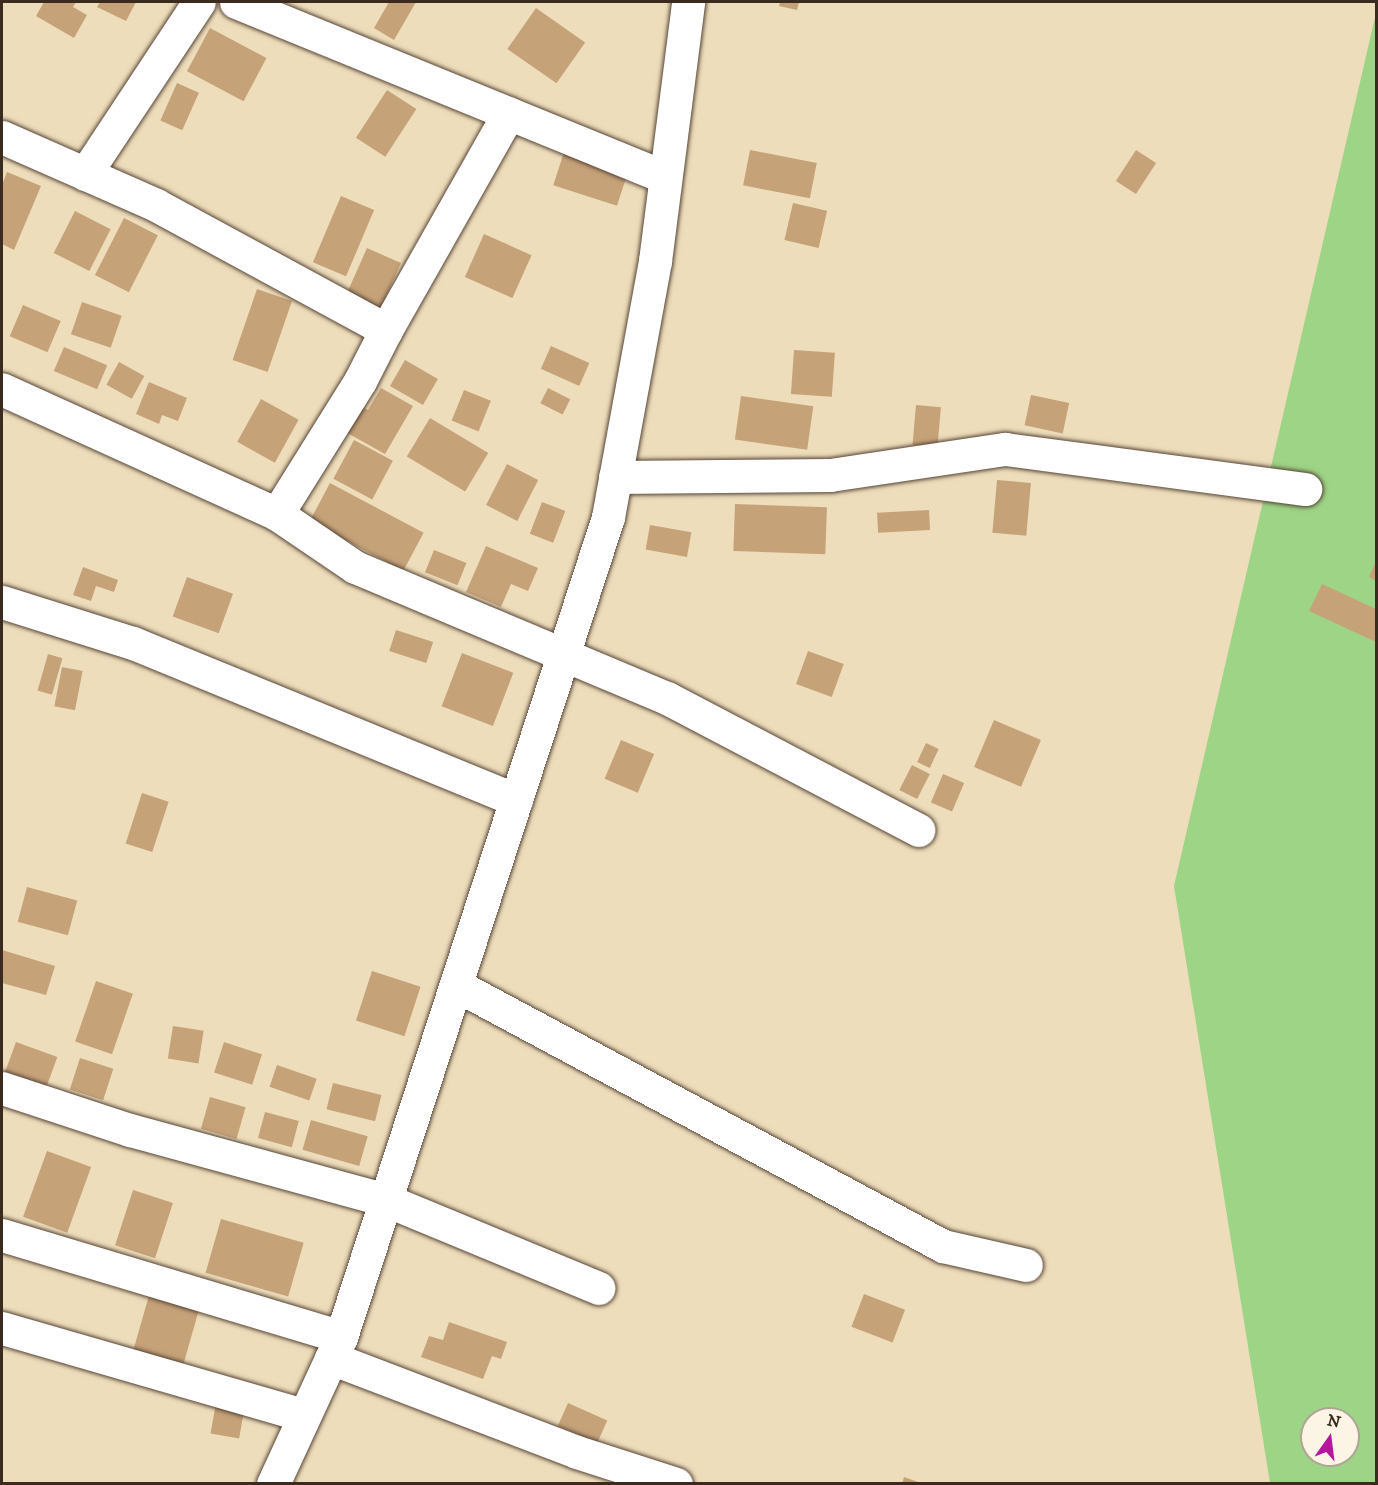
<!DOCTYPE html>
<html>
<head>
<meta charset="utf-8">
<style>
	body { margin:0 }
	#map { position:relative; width:1378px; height:1485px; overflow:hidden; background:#edb; font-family:"IM FELL DW Pica",serif }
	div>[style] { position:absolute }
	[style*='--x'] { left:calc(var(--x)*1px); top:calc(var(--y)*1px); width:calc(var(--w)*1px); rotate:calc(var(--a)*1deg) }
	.green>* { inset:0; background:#9dd485 }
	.building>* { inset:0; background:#c6a279; transform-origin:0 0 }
	.roads { filter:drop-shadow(0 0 2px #564536) drop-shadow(0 0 2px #564536) }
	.minor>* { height:33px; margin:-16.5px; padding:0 16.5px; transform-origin:16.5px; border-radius:16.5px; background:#fff }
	span { translate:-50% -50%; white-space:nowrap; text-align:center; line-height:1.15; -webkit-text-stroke:4.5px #fcf5e5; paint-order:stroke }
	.frame { position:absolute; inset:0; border:3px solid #3b2a1e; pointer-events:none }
	.north { position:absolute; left:1300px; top:1407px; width:60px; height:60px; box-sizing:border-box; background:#fcf5e5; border:2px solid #afa495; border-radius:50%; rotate:14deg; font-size:16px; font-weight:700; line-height:24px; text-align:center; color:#3b2a1e }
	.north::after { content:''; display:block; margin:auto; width:21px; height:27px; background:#b5179e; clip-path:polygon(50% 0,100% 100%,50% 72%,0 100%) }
</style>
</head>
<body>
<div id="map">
	<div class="green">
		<i style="clip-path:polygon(evenodd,1376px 13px,1376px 1483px,1270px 1483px,1174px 886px,1376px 13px,1312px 1419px,1348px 1419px,1348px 1455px,1312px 1455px,1312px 1419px)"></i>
	</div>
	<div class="building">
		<i style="clip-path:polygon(44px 2px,76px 2px,73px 7px,87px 15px,74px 38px,36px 16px)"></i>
		<i style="clip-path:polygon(100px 2px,136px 2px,126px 21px,97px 7px)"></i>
		<i style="clip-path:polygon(389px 2px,416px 2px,394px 40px,374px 28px)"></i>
		<i style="clip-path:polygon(780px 2px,799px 2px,797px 10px,779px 6px)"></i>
		<i style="left:536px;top:8px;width:60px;height:50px;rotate:35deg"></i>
		<i style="left:210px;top:28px;width:64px;height:49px;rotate:28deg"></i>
		<i style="left:177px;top:83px;width:24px;height:41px;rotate:24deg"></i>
		<i style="left:387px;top:90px;width:35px;height:57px;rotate:33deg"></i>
		<i style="left:565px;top:149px;width:67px;height:38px;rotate:18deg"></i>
		<i style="left:750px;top:150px;width:68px;height:36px;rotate:11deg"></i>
		<i style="left:1136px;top:150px;width:24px;height:37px;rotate:33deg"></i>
		<i style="clip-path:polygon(7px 172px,41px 186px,14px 250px,2px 244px,2px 185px)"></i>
		<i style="left:341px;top:196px;width:36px;height:72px;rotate:23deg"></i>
		<i style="left:793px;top:203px;width:35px;height:38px;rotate:13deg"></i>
		<i style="left:75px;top:211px;width:40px;height:47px;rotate:27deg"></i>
		<i style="left:124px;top:218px;width:38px;height:64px;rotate:27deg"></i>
		<i style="left:484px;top:234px;width:52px;height:47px;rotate:24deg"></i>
		<i style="left:367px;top:248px;width:37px;height:50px;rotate:24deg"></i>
		<i style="left:257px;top:289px;width:37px;height:75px;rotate:19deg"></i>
		<i style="left:82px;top:302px;width:42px;height:34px;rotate:19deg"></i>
		<i style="left:23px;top:305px;width:41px;height:34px;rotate:23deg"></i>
		<i style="left:551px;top:346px;width:42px;height:25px;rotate:24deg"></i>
		<i style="left:64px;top:347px;width:47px;height:26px;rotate:23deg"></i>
		<i style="left:794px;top:350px;width:41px;height:44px;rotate:4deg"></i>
		<i style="left:405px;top:360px;width:38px;height:30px;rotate:30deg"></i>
		<i style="left:119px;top:362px;width:29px;height:26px;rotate:29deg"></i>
		<i style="clip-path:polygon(149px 382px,187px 398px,178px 421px,162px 415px,159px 424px,136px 414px)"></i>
		<i style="clip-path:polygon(381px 388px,413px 406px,385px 454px,342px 430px,357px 404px,368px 410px)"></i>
		<i style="left:548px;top:388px;width:25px;height:17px;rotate:27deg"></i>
		<i style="left:464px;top:390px;width:29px;height:33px;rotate:22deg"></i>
		<i style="left:1031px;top:395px;width:39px;height:31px;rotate:12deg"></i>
		<i style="left:741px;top:396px;width:73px;height:44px;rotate:8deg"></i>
		<i style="left:261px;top:399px;width:43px;height:49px;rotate:29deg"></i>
		<i style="left:916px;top:405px;width:25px;height:40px;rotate:5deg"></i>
		<i style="left:430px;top:418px;width:68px;height:45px;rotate:31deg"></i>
		<i style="left:354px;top:440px;width:44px;height:44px;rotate:28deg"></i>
		<i style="left:507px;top:464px;width:35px;height:46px;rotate:27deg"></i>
		<i style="left:997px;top:480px;width:34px;height:53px;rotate:5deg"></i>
		<i style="left:330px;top:483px;width:106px;height:43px;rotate:28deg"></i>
		<i style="left:542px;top:502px;width:25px;height:34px;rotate:21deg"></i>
		<i style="left:735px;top:504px;width:92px;height:47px;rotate:2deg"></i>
		<i style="left:929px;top:510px;width:20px;height:52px;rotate:87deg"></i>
		<i style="left:650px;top:525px;width:42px;height:25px;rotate:10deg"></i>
		<i style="clip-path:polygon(486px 546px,538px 568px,528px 591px,511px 584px,501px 607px,466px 592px)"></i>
		<i style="left:434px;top:550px;width:35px;height:24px;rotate:22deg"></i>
		<i style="clip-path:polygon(1376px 561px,1376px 581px,1369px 577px)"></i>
		<i style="clip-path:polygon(83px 567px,118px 580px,114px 592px,96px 586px,91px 601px,73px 595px)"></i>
		<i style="left:187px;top:577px;width:49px;height:42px;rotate:20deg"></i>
		<i style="clip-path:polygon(1322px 584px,1376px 609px,1376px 642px,1309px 611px)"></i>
		<i style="left:396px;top:630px;width:39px;height:22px;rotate:18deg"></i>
		<i style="left:808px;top:651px;width:38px;height:35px;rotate:20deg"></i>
		<i style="left:462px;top:653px;width:55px;height:57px;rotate:21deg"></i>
		<i style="left:48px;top:654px;width:15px;height:38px;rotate:16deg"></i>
		<i style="left:62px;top:667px;width:21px;height:40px;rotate:11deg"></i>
		<i style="left:994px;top:720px;width:51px;height:51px;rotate:23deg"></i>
		<i style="left:621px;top:740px;width:36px;height:42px;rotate:23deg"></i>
		<i style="left:926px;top:743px;width:14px;height:21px;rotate:25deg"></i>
		<i style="left:912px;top:765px;width:20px;height:28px;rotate:27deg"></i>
		<i style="left:943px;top:774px;width:23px;height:31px;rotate:23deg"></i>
		<i style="left:142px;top:793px;width:28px;height:53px;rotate:18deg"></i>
		<i style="left:27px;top:887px;width:52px;height:36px;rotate:15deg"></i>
		<i style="clip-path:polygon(2px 950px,55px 966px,46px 995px,2px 983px)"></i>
		<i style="left:372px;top:971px;width:51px;height:52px;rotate:18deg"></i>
		<i style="left:96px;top:981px;width:39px;height:64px;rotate:19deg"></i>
		<i style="left:173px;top:1026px;width:31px;height:33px;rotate:9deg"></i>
		<i style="left:16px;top:1042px;width:44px;height:32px;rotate:20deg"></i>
		<i style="left:224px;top:1042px;width:40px;height:32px;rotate:18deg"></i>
		<i style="left:80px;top:1058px;width:35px;height:33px;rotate:18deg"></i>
		<i style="left:277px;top:1065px;width:42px;height:23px;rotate:19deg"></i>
		<i style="left:333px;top:1083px;width:50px;height:27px;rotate:14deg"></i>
		<i style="left:210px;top:1097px;width:37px;height:33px;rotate:16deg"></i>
		<i style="left:265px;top:1112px;width:35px;height:27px;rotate:15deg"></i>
		<i style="left:311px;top:1120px;width:59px;height:31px;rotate:16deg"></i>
		<i style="left:47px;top:1151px;width:47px;height:70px;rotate:20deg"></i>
		<i style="left:133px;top:1190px;width:42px;height:58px;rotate:18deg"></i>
		<i style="left:221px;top:1219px;width:86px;height:56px;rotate:16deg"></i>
		<i style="left:150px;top:1292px;width:52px;height:63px;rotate:16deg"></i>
		<i style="left:864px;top:1294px;width:44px;height:35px;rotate:21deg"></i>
		<i style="clip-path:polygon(449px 1322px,507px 1342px,501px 1359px,492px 1356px,483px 1379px,421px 1357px,429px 1336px,443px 1340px)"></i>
		<i style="left:217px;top:1397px;width:29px;height:37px;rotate:10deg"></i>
		<i style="left:568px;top:1403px;width:43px;height:25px;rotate:24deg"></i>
		<i style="clip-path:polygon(904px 1477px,921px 1483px,921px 1484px,902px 1484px)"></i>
	</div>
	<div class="roads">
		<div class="minor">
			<i style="--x:236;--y:2;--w:463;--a:22.2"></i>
			<i style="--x:2;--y:137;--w:168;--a:23.8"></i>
			<i style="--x:156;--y:205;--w:262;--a:28.5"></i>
			<i style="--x:386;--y:330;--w:57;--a:117"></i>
			<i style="--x:360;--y:381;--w:157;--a:122"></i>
			<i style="--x:277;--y:514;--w:302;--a:-155.6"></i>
			<i style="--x:85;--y:174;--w:206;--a:-56.5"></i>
			<i style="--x:386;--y:330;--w:249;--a:-60.5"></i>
			<i style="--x:615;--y:477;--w:215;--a:-0.5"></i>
			<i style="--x:830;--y:475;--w:177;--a:-8.5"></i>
			<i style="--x:1005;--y:449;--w:303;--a:7.6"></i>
			<i style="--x:277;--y:514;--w:94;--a:34.2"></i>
			<i style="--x:355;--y:567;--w:338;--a:22.8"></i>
			<i style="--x:667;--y:698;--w:284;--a:27.7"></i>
			<i style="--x:2;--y:602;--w:137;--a:17.4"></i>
			<i style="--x:133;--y:643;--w:414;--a:22.3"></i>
			<i style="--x:456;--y:985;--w:553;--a:28.19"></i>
			<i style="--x:943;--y:1246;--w:85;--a:12.9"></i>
			<i style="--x:2;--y:1088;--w:135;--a:18.2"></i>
			<i style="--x:130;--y:1130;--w:265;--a:15.3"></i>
			<i style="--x:386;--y:1200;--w:230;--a:22.5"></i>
			<i style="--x:2;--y:1235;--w:354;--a:16.7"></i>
			<i style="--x:2;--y:1328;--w:313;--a:16.1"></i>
			<i style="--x:331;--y:1358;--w:263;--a:20.9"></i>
			<i style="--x:577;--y:1452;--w:104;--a:17.9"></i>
			<i style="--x:273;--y:1484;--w:162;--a:-65.2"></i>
			<i style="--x:341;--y:1337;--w:862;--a:-71.96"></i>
			<i style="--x:608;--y:517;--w:260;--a:-79.6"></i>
			<i style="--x:655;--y:261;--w:261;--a:-82.7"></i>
		</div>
	</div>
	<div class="frame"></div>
	<div class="north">N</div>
</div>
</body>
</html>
